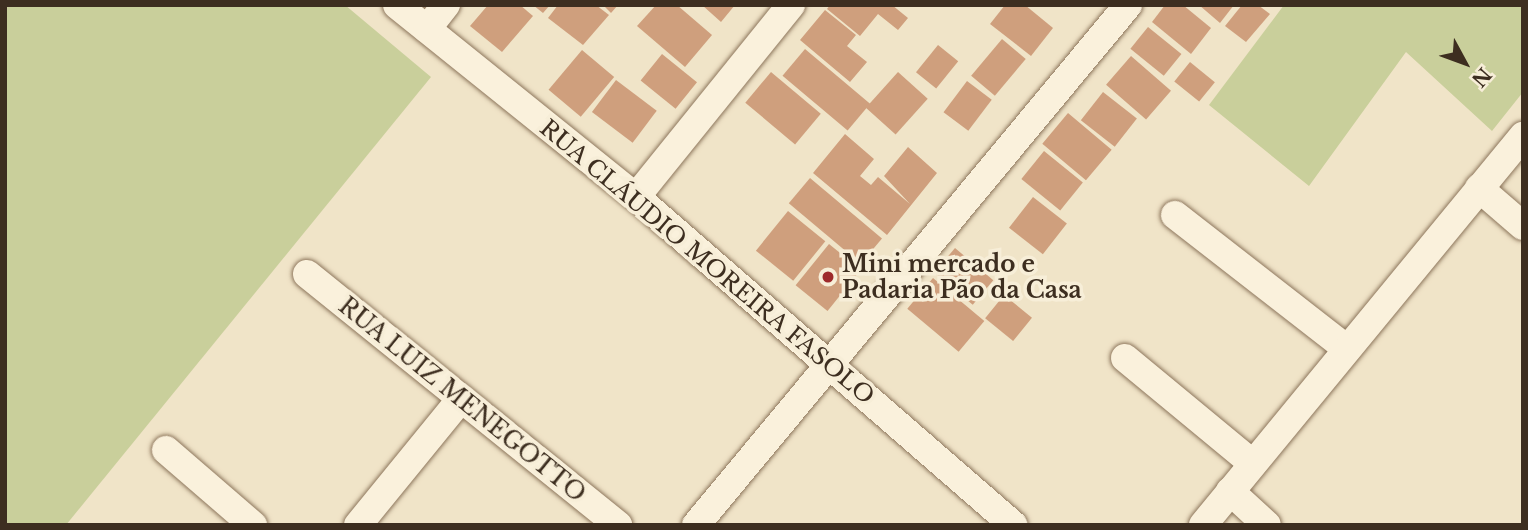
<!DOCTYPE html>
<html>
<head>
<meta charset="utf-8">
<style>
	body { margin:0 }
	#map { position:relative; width:1528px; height:530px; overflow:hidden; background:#f0e4c8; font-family:"Libre Baskerville",serif }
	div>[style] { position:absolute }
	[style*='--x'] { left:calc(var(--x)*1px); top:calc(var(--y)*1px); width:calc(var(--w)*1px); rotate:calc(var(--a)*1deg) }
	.green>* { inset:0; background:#c9cf9b }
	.building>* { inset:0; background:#cf9f7d; transform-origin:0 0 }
	.roads { filter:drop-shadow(0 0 2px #8d765c) drop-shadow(0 0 2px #8d765c) }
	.minor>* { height:28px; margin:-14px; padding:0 14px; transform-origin:14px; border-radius:14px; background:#faf1dc }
	.dots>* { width:19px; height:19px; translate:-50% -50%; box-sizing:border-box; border:4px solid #f7eed8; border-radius:50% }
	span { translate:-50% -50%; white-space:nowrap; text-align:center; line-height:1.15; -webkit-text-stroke:7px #f7eed8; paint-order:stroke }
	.street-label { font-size:23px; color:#3d2e20 }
	.poi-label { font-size:23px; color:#3d2e20; font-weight:700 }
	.left { translate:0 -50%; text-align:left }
	.frame { position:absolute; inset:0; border:7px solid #3d2e20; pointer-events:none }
	.north { position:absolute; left:1430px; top:28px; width:70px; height:70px; -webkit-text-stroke:5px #f7eed8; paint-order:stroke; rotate:131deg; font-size:19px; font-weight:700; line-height:28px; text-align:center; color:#3d2e20 }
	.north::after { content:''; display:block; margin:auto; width:24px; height:32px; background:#3d2e20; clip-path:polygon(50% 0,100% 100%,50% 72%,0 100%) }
</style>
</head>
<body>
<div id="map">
	<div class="green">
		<i style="clip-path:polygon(5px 5px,345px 5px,431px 77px,66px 525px,5px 525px)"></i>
		<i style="clip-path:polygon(1284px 5px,1523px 5px,1523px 92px,1492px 131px,1406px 52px,1309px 186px,1209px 105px)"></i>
	</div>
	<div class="building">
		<i style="clip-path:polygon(488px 5px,520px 5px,533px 16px,502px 52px,470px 26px)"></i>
		<i style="clip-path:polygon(533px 5px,550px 5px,543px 13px)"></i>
		<i style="clip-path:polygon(558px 5px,596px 5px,609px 15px,583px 45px,548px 18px)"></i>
		<i style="clip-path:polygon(603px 5px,618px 5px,611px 13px)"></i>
		<i style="clip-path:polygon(656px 5px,677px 5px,712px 35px,685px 67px,637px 26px)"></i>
		<i style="clip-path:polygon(702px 5px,735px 5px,721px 22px)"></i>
		<i style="clip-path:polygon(830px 5px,892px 5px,908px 18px,898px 30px,878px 14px,860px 36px,827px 9px)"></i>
		<i style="clip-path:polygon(1005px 5px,1025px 5px,1053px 28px,1031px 56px,990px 24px)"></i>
		<i style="clip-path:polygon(1165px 5px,1183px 5px,1211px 28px,1191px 54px,1152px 22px)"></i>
		<i style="clip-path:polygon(1199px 5px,1234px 5px,1220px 23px)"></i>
		<i style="clip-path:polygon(1242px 5px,1258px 5px,1270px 14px,1246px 42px,1225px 26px)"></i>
		<i style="clip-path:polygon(825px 10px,856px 35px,847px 46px,867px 62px,850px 82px,800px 40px)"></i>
		<i style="left:1148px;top:27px;width:43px;height:28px;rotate:39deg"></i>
		<i style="left:1002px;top:39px;width:31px;height:48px;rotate:40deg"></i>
		<i style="left:938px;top:45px;width:26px;height:35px;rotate:39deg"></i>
		<i style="left:805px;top:49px;width:85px;height:35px;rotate:40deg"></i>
		<i style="left:582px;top:50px;width:42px;height:52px;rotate:40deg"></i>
		<i style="left:662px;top:54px;width:45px;height:34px;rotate:39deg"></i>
		<i style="left:1131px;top:56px;width:53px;height:38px;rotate:41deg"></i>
		<i style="left:1190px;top:62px;width:32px;height:25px;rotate:39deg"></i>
		<i style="left:771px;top:72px;width:65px;height:40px;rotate:40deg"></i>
		<i style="left:898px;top:72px;width:40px;height:48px;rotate:42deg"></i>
		<i style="left:616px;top:80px;width:51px;height:40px;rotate:37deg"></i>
		<i style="left:967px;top:81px;width:31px;height:39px;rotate:37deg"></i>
		<i style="left:1103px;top:92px;width:43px;height:36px;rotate:38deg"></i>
		<i style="left:1068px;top:113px;width:57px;height:40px;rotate:40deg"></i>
		<i style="clip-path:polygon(845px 134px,874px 159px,860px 176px,871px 185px,878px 177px,910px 204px,884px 176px,908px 147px,937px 173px,887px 235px,813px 173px)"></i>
		<i style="left:1044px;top:151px;width:50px;height:36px;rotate:39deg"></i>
		<i style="left:810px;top:178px;width:94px;height:33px;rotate:40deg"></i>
		<i style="left:1033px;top:197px;width:43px;height:39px;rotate:38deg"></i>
		<i style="left:788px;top:211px;width:48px;height:51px;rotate:39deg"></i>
		<i style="left:829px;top:244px;width:41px;height:53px;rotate:39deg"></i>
		<i style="left:955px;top:248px;width:50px;height:32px;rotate:40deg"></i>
		<i style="left:933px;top:278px;width:67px;height:40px;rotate:40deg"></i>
		<i style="left:1004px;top:295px;width:36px;height:30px;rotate:39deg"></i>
	</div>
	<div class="roads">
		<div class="minor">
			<i style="--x:397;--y:5;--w:307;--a:38.8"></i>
			<i style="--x:636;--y:197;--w:500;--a:41"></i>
			<i style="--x:427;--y:29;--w:31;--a:-52"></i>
			<i style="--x:1479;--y:188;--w:58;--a:40.8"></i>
			<i style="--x:636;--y:197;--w:247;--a:-51.1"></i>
			<i style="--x:1175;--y:215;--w:218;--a:37.9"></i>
			<i style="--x:307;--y:274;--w:400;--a:38.9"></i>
			<i style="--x:1125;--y:358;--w:166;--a:39.6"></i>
			<i style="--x:166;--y:450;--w:115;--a:40.8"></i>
			<i style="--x:1230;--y:491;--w:50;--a:42.6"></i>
			<i style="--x:358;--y:525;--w:160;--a:-50.8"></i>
			<i style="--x:696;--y:525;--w:676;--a:-50.28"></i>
			<i style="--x:1203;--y:525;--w:504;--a:-50.56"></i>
		</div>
	</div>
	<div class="dots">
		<i style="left:828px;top:277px;background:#9e2a2b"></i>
	</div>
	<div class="street-label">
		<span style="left:707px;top:262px;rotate:40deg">RUA CLÁUDIO MOREIRA FASOLO</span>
		<span style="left:462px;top:400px;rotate:39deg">RUA LUIZ MENEGOTTO</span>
	</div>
	<div class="poi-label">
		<span class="left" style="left:842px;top:277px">Mini mercado e<br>Padaria Pão da Casa</span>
	</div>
	<div class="frame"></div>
	<div class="north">N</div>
</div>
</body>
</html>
